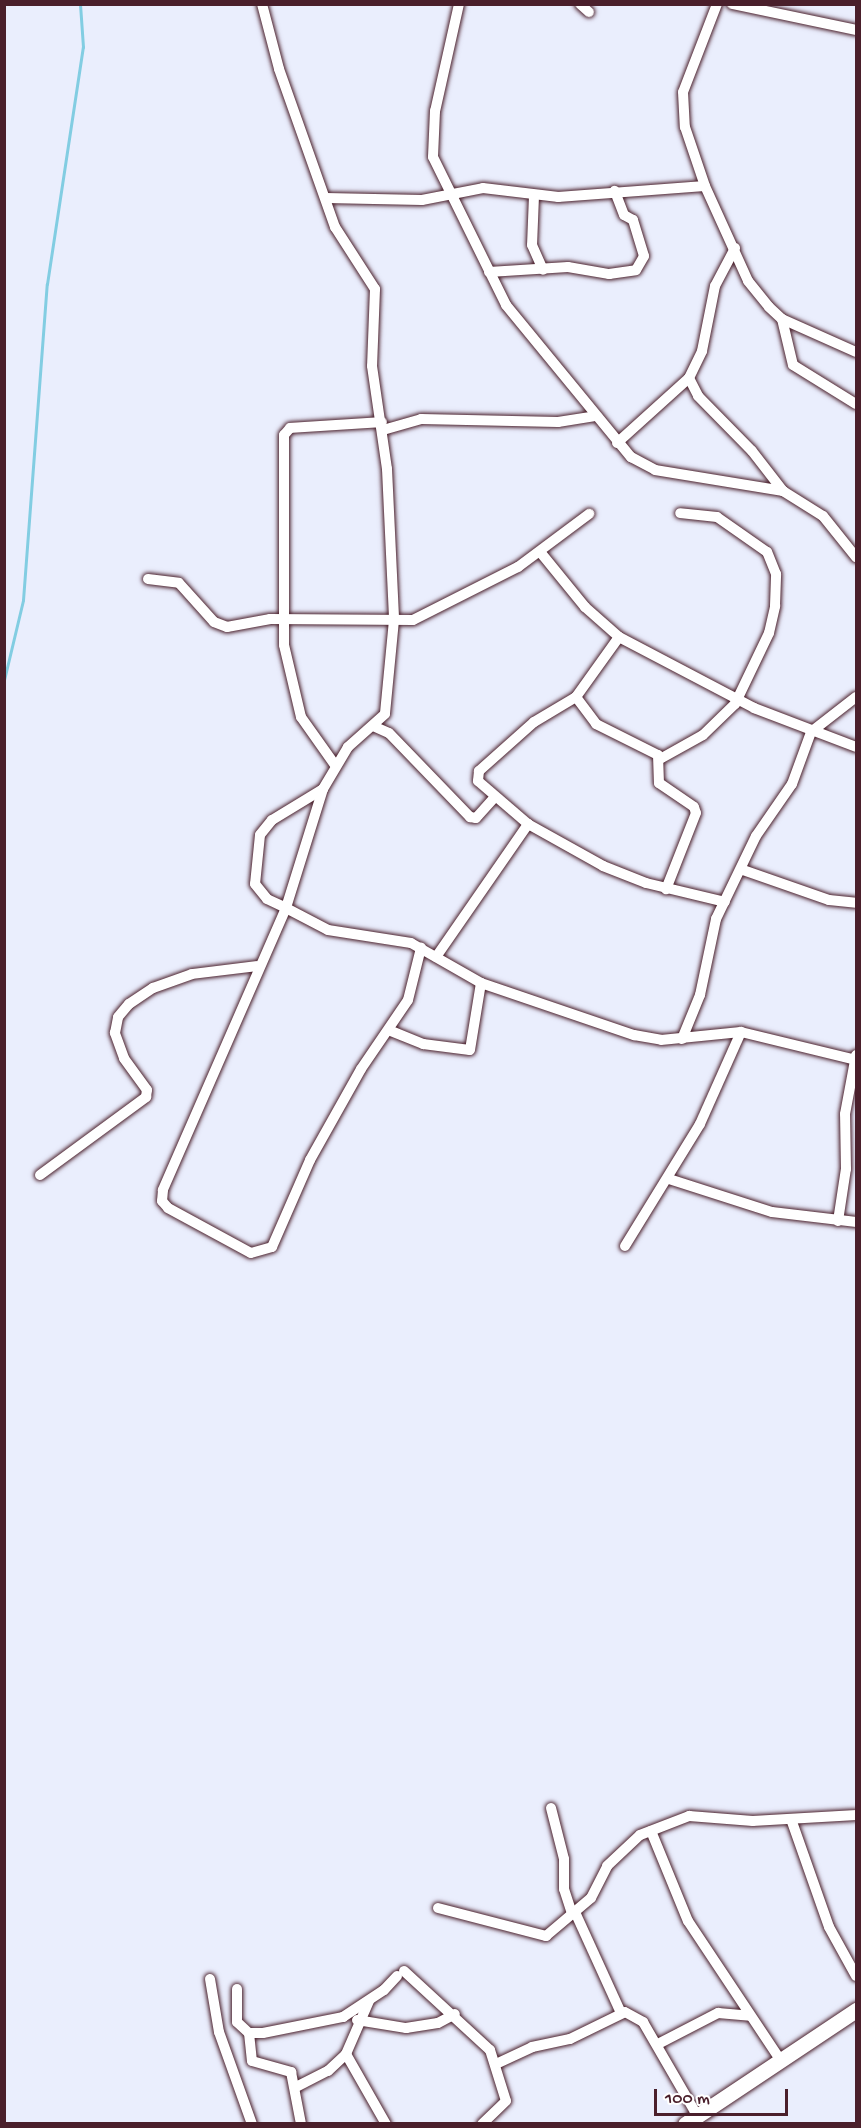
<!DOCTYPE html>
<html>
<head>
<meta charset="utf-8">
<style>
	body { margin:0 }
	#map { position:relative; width:861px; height:2128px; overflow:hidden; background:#eaeefd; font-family:"Gochi Hand",sans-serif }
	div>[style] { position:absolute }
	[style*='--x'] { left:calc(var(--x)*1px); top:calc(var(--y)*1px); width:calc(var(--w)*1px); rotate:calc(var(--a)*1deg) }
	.stream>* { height:3px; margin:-1.5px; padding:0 1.5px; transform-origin:1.5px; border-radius:1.5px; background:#82cde2 }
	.roads { filter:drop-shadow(0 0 2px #4a1f2b) drop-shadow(0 0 2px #4a1f2b) }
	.minor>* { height:10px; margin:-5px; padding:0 5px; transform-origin:5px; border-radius:5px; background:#fff }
	.secondary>* { height:15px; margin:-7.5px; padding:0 7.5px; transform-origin:7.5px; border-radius:7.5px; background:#fff }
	span { translate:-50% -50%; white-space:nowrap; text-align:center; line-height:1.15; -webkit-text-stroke:4.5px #fff; paint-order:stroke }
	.frame { position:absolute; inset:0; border:6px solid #4a1f2b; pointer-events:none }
	.scale { position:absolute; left:654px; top:2089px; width:134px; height:27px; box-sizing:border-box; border:3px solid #4a1f2b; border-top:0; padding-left:8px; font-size:18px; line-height:21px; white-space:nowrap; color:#4a1f2b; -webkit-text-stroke:4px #fff; paint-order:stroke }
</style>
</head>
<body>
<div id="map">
	<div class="stream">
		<i style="--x:4;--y:680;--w:82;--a:-76.6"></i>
		<i style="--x:23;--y:600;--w:317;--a:-85.7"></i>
		<i style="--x:47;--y:284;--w:240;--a:-81.4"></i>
		<i style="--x:83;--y:47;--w:43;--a:-94"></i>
	</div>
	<div class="roads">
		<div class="minor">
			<i style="--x:262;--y:4;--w:67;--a:75.3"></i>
			<i style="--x:279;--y:69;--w:168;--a:70.5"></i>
			<i style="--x:335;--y:227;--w:74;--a:57.2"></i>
			<i style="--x:375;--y:289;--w:77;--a:92.2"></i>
			<i style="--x:372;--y:366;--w:104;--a:81.7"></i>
			<i style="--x:387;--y:469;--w:151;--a:87.3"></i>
			<i style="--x:394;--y:620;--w:94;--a:95.5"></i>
			<i style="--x:385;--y:714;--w:50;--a:138.3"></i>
			<i style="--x:348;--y:747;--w:49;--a:120.8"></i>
			<i style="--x:323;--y:789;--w:125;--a:107.3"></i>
			<i style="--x:286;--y:908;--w:47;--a:27.6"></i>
			<i style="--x:328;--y:930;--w:84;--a:8.9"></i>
			<i style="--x:411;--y:943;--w:81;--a:29.7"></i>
			<i style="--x:481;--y:983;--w:162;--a:18.8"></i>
			<i style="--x:634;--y:1035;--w:27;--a:10"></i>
			<i style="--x:661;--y:1040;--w:80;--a:-5.7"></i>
			<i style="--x:741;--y:1032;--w:118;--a:13.7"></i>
			<i style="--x:459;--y:4;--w:110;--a:102.6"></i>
			<i style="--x:435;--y:111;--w:46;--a:92.5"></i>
			<i style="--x:433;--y:157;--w:165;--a:63.7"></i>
			<i style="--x:506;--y:305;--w:197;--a:50.6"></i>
			<i style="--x:631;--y:457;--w:27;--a:28"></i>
			<i style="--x:655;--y:470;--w:130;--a:9.3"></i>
			<i style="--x:783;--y:491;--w:47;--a:32"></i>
			<i style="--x:823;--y:516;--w:53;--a:51.2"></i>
			<i style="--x:580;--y:4;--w:12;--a:42"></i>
			<i style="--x:717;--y:4;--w:94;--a:111.1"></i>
			<i style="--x:683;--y:92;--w:35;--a:87"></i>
			<i style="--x:685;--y:127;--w:62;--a:71.3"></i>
			<i style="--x:705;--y:186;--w:104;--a:65.6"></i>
			<i style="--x:748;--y:281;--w:33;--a:51"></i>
			<i style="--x:769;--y:307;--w:18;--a:43"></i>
			<i style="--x:782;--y:319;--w:81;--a:24"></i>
			<i style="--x:732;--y:4;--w:127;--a:11.8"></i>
			<i style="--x:534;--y:196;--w:49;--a:92.3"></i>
			<i style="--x:532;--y:245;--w:27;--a:66"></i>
			<i style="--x:326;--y:198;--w:96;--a:1.2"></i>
			<i style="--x:422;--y:200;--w:62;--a:-11.1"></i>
			<i style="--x:483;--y:188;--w:76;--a:6.8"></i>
			<i style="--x:558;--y:197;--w:147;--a:-4.3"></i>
			<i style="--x:489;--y:272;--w:79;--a:-3.6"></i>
			<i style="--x:568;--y:267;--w:42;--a:9.7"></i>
			<i style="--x:609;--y:274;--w:27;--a:-8"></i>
			<i style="--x:636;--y:270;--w:16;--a:-60"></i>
			<i style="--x:644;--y:256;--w:38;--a:-107"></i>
			<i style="--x:633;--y:220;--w:10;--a:-151"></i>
			<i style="--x:624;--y:215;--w:26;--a:-111"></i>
			<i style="--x:782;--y:319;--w:47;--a:76.6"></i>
			<i style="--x:793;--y:365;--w:74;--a:31.8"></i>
			<i style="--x:689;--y:378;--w:20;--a:63"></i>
			<i style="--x:698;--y:396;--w:77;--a:45.5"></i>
			<i style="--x:752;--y:451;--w:51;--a:52.2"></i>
			<i style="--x:383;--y:430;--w:40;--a:-16"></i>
			<i style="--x:421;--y:419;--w:137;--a:1.3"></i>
			<i style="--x:558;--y:422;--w:36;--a:-9"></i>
			<i style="--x:617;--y:443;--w:97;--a:-42.1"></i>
			<i style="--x:689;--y:378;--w:30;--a:-64"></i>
			<i style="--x:702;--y:351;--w:66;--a:-78.7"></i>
			<i style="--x:715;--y:286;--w:43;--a:-62.2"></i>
			<i style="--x:541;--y:553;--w:70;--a:50.8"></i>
			<i style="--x:585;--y:607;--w:45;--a:41.4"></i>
			<i style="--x:619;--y:637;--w:153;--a:27.7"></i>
			<i style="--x:754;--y:708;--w:109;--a:20.9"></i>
			<i style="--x:148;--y:579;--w:31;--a:7"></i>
			<i style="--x:179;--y:583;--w:52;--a:48.1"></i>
			<i style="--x:214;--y:622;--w:14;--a:21"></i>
			<i style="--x:227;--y:627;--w:44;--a:-10.5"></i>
			<i style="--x:270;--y:619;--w:143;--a:0.4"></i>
			<i style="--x:413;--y:620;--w:118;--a:-26.8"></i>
			<i style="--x:518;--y:567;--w:89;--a:-36.7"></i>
			<i style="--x:619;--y:637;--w:74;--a:125.6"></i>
			<i style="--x:576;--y:697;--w:49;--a:149.2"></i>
			<i style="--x:534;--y:722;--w:74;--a:138.3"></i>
			<i style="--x:479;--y:771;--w:10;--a:96"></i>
			<i style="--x:478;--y:781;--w:66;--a:40.7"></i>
			<i style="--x:528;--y:824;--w:86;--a:29.2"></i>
			<i style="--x:603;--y:866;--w:46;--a:21.6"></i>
			<i style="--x:646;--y:883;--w:81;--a:13.5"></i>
			<i style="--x:576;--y:697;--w:34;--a:53"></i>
			<i style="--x:596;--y:724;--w:69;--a:26.6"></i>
			<i style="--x:658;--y:755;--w:28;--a:88"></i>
			<i style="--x:659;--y:783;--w:42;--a:34.4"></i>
			<i style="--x:694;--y:807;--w:6;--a:72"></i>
			<i style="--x:696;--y:813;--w:82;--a:111.5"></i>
			<i style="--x:373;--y:726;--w:17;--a:24"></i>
			<i style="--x:389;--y:733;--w:117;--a:46"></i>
			<i style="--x:470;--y:817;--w:6;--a:9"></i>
			<i style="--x:476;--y:818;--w:28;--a:-48"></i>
			<i style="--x:660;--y:759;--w:49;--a:-29.2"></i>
			<i style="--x:703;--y:735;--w:45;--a:-44.1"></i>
			<i style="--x:735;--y:704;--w:79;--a:-64.4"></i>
			<i style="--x:769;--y:633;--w:28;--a:-77"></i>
			<i style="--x:775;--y:606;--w:32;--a:-88"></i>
			<i style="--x:776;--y:574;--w:24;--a:-112"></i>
			<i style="--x:767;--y:552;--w:61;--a:-145"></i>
			<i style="--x:717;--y:517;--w:37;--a:-174"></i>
			<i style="--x:335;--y:765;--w:59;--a:-125.3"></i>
			<i style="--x:301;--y:717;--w:74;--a:-103.3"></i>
			<i style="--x:284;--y:645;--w:210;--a:-90"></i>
			<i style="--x:284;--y:435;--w:9;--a:-49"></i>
			<i style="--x:290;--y:428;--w:92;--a:-3.7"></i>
			<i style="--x:323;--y:789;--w:60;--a:148.7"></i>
			<i style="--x:272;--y:820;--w:19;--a:129"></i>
			<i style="--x:260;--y:835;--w:49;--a:95.8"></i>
			<i style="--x:255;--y:884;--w:19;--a:51"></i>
			<i style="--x:267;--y:899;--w:21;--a:25"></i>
			<i style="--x:286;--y:908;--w:308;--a:113.6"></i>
			<i style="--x:163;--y:1190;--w:11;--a:95"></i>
			<i style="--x:162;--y:1201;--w:9;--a:49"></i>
			<i style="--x:168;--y:1208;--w:94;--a:28.5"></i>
			<i style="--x:251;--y:1253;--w:22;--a:-16"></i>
			<i style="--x:272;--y:1247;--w:95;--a:-66.4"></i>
			<i style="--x:310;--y:1160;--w:104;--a:-60.7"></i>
			<i style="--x:361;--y:1069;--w:83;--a:-55.7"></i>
			<i style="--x:408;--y:1000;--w:54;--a:-76"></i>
			<i style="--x:743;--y:870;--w:91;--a:19.2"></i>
			<i style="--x:829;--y:900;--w:27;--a:6"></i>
			<i style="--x:436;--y:957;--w:162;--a:-55.3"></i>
			<i style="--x:391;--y:1031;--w:35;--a:22"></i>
			<i style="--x:423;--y:1044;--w:47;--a:7.3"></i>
			<i style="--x:470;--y:1050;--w:68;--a:-80.7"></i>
			<i style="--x:682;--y:1039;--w:48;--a:-67.8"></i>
			<i style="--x:700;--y:995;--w:78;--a:-78.1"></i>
			<i style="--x:716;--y:919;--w:92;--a:-64.3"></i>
			<i style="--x:756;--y:836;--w:63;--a:-55.3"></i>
			<i style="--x:792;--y:784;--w:55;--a:-69.9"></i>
			<i style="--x:811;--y:732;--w:57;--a:-37.9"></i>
			<i style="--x:40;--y:1175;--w:132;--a:-36.3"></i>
			<i style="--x:146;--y:1097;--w:7;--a:-82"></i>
			<i style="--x:147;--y:1090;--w:39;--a:-126"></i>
			<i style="--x:124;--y:1058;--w:27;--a:-110"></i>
			<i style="--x:115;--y:1033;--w:16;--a:-79"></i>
			<i style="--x:118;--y:1017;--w:17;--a:-50"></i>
			<i style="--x:129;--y:1004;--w:29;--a:-34"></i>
			<i style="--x:153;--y:988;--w:41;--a:-19.7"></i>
			<i style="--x:192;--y:974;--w:65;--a:-7"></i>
			<i style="--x:669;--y:1179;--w:108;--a:17.8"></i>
			<i style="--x:772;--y:1212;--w:85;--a:6.8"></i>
			<i style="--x:838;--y:1221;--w:53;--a:-81.3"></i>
			<i style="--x:846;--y:1169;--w:55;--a:-91"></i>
			<i style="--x:845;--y:1114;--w:60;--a:-79.4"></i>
			<i style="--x:625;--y:1246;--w:143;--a:-58.4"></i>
			<i style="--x:700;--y:1124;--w:101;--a:-66"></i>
			<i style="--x:551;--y:1808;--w:53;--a:75.7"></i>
			<i style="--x:564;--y:1859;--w:30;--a:90"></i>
			<i style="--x:564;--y:1889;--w:26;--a:72"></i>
			<i style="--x:791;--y:1819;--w:114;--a:70.6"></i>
			<i style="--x:829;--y:1927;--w:56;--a:61.1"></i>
			<i style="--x:651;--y:1831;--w:97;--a:67.7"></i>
			<i style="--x:688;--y:1921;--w:164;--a:56.4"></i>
			<i style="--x:438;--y:1908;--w:112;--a:14.5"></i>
			<i style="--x:546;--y:1936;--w:59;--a:-40.2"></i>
			<i style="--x:591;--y:1898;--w:36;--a:-63"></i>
			<i style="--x:607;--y:1866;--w:45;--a:-43.2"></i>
			<i style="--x:640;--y:1835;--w:53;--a:-21.2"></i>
			<i style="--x:689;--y:1816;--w:64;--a:4.5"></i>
			<i style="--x:753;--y:1821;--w:103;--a:-3.3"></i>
			<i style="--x:575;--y:1912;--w:111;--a:65.5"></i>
			<i style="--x:404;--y:1971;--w:117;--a:42.6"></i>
			<i style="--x:490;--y:2050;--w:53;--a:72.6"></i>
			<i style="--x:506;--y:2101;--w:33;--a:136"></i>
			<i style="--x:210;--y:1979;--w:54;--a:80.4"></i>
			<i style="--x:219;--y:2032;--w:98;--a:70.3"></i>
			<i style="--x:237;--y:1989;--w:33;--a:90"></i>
			<i style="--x:237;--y:2022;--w:16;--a:43"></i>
			<i style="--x:249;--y:2033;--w:14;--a:0"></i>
			<i style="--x:263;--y:2033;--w:82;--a:-11.3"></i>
			<i style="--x:343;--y:2017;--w:49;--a:-33.4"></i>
			<i style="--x:384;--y:1990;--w:19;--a:-47"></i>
			<i style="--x:357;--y:2020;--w:50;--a:9.3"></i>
			<i style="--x:406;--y:2028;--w:32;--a:-9"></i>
			<i style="--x:438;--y:2023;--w:19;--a:-28"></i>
			<i style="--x:249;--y:2033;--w:28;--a:84"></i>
			<i style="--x:252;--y:2061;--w:41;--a:15.8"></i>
			<i style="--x:291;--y:2072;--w:53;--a:79.1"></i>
			<i style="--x:658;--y:2044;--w:68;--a:-27.3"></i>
			<i style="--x:718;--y:2013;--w:32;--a:5"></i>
			<i style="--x:346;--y:2054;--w:81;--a:60.3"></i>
			<i style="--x:496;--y:2064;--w:40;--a:-25"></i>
			<i style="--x:532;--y:2047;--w:39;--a:-12"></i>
			<i style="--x:570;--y:2039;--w:61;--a:-26.1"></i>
			<i style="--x:625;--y:2012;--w:21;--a:29"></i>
			<i style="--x:643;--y:2022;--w:108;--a:59.9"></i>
			<i style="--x:296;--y:2087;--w:36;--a:-27"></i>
			<i style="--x:328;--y:2071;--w:25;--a:-43"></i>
			<i style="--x:346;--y:2054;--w:58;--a:-66.5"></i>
		</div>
		<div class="secondary">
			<i style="--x:685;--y:2124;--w:206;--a:-33.7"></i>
		</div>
	</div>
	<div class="frame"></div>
	<div class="scale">100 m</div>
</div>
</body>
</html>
